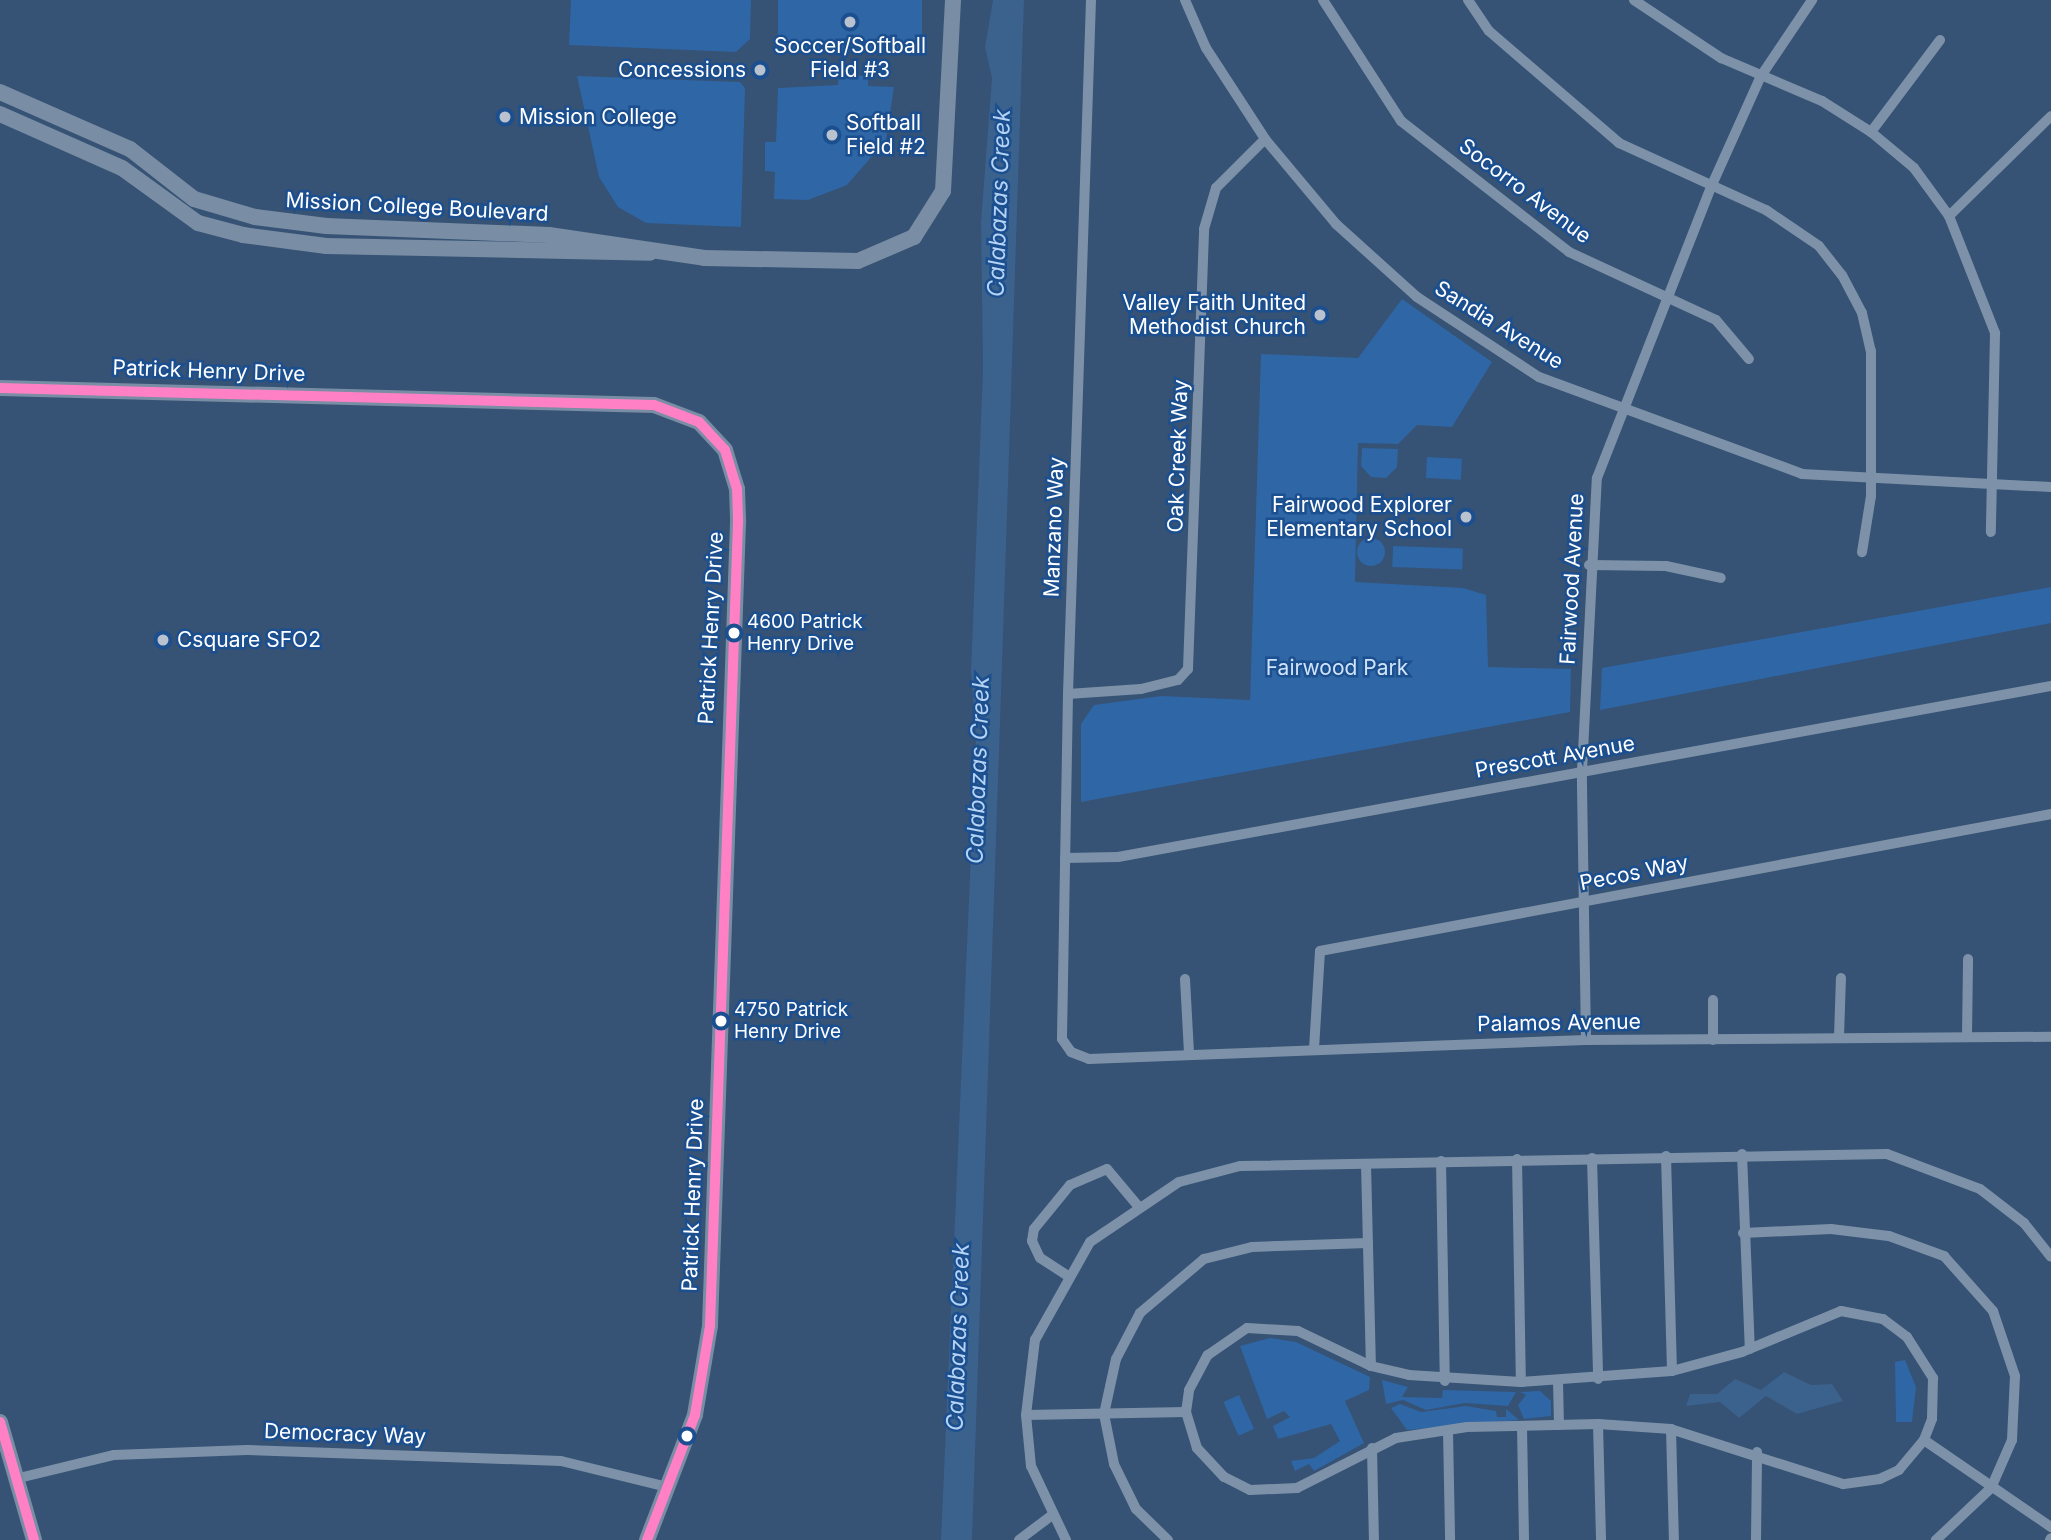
<!DOCTYPE html>
<html>
<head>
<meta charset="utf-8">
<style>
	body { margin:0 }
	#map { position:relative; width:2051px; height:1540px; overflow:hidden; background:#365274; font-family:Inter,sans-serif }
	div>[style] { position:absolute }
	[style*='--x'] { left:calc(var(--x)*1px); top:calc(var(--y)*1px); width:calc(var(--w)*1px); rotate:calc(var(--a)*1deg) }
	.green>* { inset:0; background:#2f66a5; transform-origin:0 0 }
	.round { border-radius:50% }
	.water>* { inset:0; background:#3b618d }
	.street>* { height:10px; margin:-5px; padding:0 5px; transform-origin:5px; border-radius:5px; background:#7d92a8 }
	.secondary>* { height:16px; margin:-8px; padding:0 8px; transform-origin:8px; border-radius:8px; background:#798da4 }
	.bus-1>* { height:10px; margin:-5px; padding:0 5px; transform-origin:5px; border-radius:5px; background:#ff80c5 }
	.dots>* { width:19px; height:19px; translate:-50% -50%; box-sizing:border-box; border:4px solid #1b4f8f; border-radius:50% }
	span { translate:-50% -50%; white-space:nowrap; text-align:center; line-height:1.15; -webkit-text-stroke:5px #1b4f8f; paint-order:stroke }
	.bus-label { font-size:19px; color:#fff }
	.left { translate:0 -50%; text-align:left }
	.poi-label { font-size:21px; color:#fff }
	.right { translate:-100% -50%; text-align:right }
	.street-label { font-size:21px; color:#fff }
	.park-label { font-size:21px; color:#cfe3fa }
	.water-label { font-size:23px; color:#b5d3f5; font-style:italic }
</style>
</head>
<body>
<div id="map">
	<div class="green">
		<i style="clip-path:polygon(571px 0,751px 0,750px 39px,736px 52px,569px 45px)"></i>
		<i style="left:778px;top:0;width:144px;height:51px"></i>
		<i style="clip-path:polygon(839px 75px,868px 76px,868px 86px,894px 87px,886px 140px,847px 185px,808px 200px,774px 199px,775px 172px,765px 171px,765px 142px,776px 142px,778px 88px,838px 85px)"></i>
		<i style="clip-path:polygon(577px 76px,740px 82px,745px 88px,741px 227px,646px 223px,618px 207px,599px 177px)"></i>
		<i style="clip-path:polygon(1402px 299px,1492px 362px,1452px 427px,1417px 425px,1398px 444px,1358px 443px,1355px 582px,1463px 588px,1486px 595px,1488px 667px,1571px 669px,1570px 712px,1081px 802px,1081px 724px,1094px 705px,1161px 696px,1250px 700px,1261px 354px,1358px 358px)"></i>
		<i style="clip-path:polygon(1362px 448px,1398px 449px,1397px 467px,1386px 478px,1371px 477px,1361px 466px)"></i>
		<i style="left:1427px;top:457px;width:35px;height:21px;rotate:3deg"></i>
		<i class="round" style="left:1357px;top:538px;width:28px;height:28px"></i>
		<i style="left:1393px;top:546px;width:70px;height:21px;rotate:2deg"></i>
		<i style="clip-path:polygon(2051px 587px,2051px 623px,1600px 710px,1602px 668px)"></i>
		<i style="clip-path:polygon(1270px 1338px,1296px 1342px,1370px 1377px,1369px 1390px,1345px 1401px,1364px 1443px,1314px 1471px,1309px 1464px,1295px 1471px,1291px 1461px,1314px 1458px,1340px 1441px,1331px 1424px,1278px 1439px,1273px 1426px,1290px 1417px,1284px 1411px,1267px 1419px,1240px 1346px)"></i>
		<i style="clip-path:polygon(1905px 1360px,1916px 1387px,1912px 1422px,1896px 1422px,1895px 1362px)"></i>
		<i style="clip-path:polygon(1382px 1380px,1408px 1387px,1402px 1397px,1442px 1398px,1443px 1390px,1516px 1392px,1508px 1406px,1465px 1403px,1426px 1410px,1403px 1400px,1386px 1404px)"></i>
		<i style="clip-path:polygon(1540px 1391px,1551px 1401px,1551px 1416px,1524px 1419px,1518px 1405px,1526px 1395px,1520px 1392px)"></i>
		<i style="left:1239px;top:1395px;width:37px;height:17px;rotate:66deg"></i>
		<i style="clip-path:polygon(1400px 1404px,1421px 1412px,1466px 1406px,1496px 1411px,1497px 1417px,1506px 1417px,1506px 1409px,1519px 1420px,1407px 1430px,1391px 1408px)"></i>
	</div>
	<div class="water">
		<i style="clip-path:polygon(993px 0,1024px 0,1003px 635px,972px 1540px,941px 1540px,976px 738px,971px 672px,983px 369px,981px 222px,992px 78px,985px 47px)"></i>
		<i style="clip-path:polygon(1784px 1372px,1811px 1385px,1832px 1384px,1843px 1401px,1797px 1414px,1766px 1396px,1739px 1418px,1720px 1402px,1686px 1406px,1690px 1394px,1717px 1394px,1735px 1379px,1761px 1390px)"></i>
	</div>
	<div class="street">
		<i style="--x:1091;--y:0;--w:694;--a:91.9"></i>
		<i style="--x:1068;--y:694;--w:345;--a:91"></i>
		<i style="--x:1062;--y:1039;--w:16;--a:55"></i>
		<i style="--x:1071;--y:1052;--w:19;--a:21"></i>
		<i style="--x:1089;--y:1059;--w:497;--a:-2.2"></i>
		<i style="--x:1586;--y:1040;--w:465;--a:-0.4"></i>
		<i style="--x:1185;--y:0;--w:52;--a:66.4"></i>
		<i style="--x:1206;--y:48;--w:108;--a:57"></i>
		<i style="--x:1265;--y:139;--w:111;--a:50.1"></i>
		<i style="--x:1336;--y:224;--w:109;--a:42"></i>
		<i style="--x:1417;--y:297;--w:146;--a:33.3"></i>
		<i style="--x:1539;--y:377;--w:280;--a:20.2"></i>
		<i style="--x:1802;--y:474;--w:249;--a:3"></i>
		<i style="--x:1323;--y:0;--w:144;--a:57.2"></i>
		<i style="--x:1401;--y:121;--w:213;--a:37.9"></i>
		<i style="--x:1569;--y:252;--w:162;--a:24.8"></i>
		<i style="--x:1716;--y:320;--w:51;--a:49.8"></i>
		<i style="--x:1468;--y:0;--w:37;--a:56"></i>
		<i style="--x:1489;--y:31;--w:172;--a:40.7"></i>
		<i style="--x:1619;--y:143;--w:162;--a:24.5"></i>
		<i style="--x:1766;--y:210;--w:64;--a:34.2"></i>
		<i style="--x:1819;--y:246;--w:37;--a:52"></i>
		<i style="--x:1842;--y:275;--w:43;--a:62.2"></i>
		<i style="--x:1862;--y:313;--w:39;--a:77"></i>
		<i style="--x:1871;--y:351;--w:145;--a:90"></i>
		<i style="--x:1871;--y:496;--w:57;--a:99.1"></i>
		<i style="--x:1634;--y:0;--w:105;--a:33.7"></i>
		<i style="--x:1721;--y:58;--w:110;--a:23.1"></i>
		<i style="--x:1822;--y:101;--w:58;--a:32.3"></i>
		<i style="--x:1871;--y:132;--w:56;--a:39.9"></i>
		<i style="--x:1914;--y:168;--w:59;--a:53.9"></i>
		<i style="--x:1949;--y:216;--w:126;--a:68.5"></i>
		<i style="--x:1995;--y:333;--w:199;--a:91.2"></i>
		<i style="--x:1871;--y:132;--w:115;--a:-53.1"></i>
		<i style="--x:1949;--y:216;--w:143;--a:-44.4"></i>
		<i style="--x:1589;--y:565;--w:77;--a:0.7"></i>
		<i style="--x:1666;--y:566;--w:56;--a:12.3"></i>
		<i style="--x:1068;--y:694;--w:73;--a:-3.9"></i>
		<i style="--x:1141;--y:689;--w:38;--a:-14"></i>
		<i style="--x:1178;--y:680;--w:15;--a:-48"></i>
		<i style="--x:1188;--y:669;--w:440;--a:-87.9"></i>
		<i style="--x:1204;--y:229;--w:43;--a:-73.7"></i>
		<i style="--x:1216;--y:188;--w:69;--a:-45"></i>
		<i style="--x:1065;--y:858;--w:53;--a:-1.1"></i>
		<i style="--x:1118;--y:857;--w:949;--a:-10.39"></i>
		<i style="--x:1185;--y:979;--w:75;--a:86.9"></i>
		<i style="--x:1713;--y:1000;--w:40;--a:90"></i>
		<i style="--x:1967;--y:1035;--w:76;--a:-89.2"></i>
		<i style="--x:1839;--y:1037;--w:59;--a:-88.1"></i>
		<i style="--x:1586;--y:1040;--w:269;--a:-90.9"></i>
		<i style="--x:1582;--y:771;--w:293;--a:-87.1"></i>
		<i style="--x:1597;--y:478;--w:313;--a:-68.6"></i>
		<i style="--x:1711;--y:187;--w:122;--a:-65.8"></i>
		<i style="--x:1761;--y:76;--w:92;--a:-56.1"></i>
		<i style="--x:1314;--y:1049;--w:98;--a:-86.5"></i>
		<i style="--x:1320;--y:951;--w:744;--a:-10.61"></i>
		<i style="--x:1742;--y:1154;--w:195;--a:87.7"></i>
		<i style="--x:1666;--y:1156;--w:215;--a:88.4"></i>
		<i style="--x:1592;--y:1158;--w:221;--a:88.4"></i>
		<i style="--x:1517;--y:1159;--w:223;--a:89"></i>
		<i style="--x:1441;--y:1161;--w:220;--a:89"></i>
		<i style="--x:1366;--y:1164;--w:202;--a:88.6"></i>
		<i style="--x:1743;--y:1233;--w:88;--a:-2.6"></i>
		<i style="--x:1831;--y:1229;--w:58;--a:6.9"></i>
		<i style="--x:1889;--y:1236;--w:59;--a:20"></i>
		<i style="--x:1944;--y:1256;--w:74;--a:48.3"></i>
		<i style="--x:1993;--y:1311;--w:69;--a:71.3"></i>
		<i style="--x:2015;--y:1376;--w:64;--a:92.7"></i>
		<i style="--x:2012;--y:1440;--w:52;--a:113.6"></i>
		<i style="--x:1991;--y:1488;--w:76;--a:136.6"></i>
		<i style="--x:1068;--y:1276;--w:33;--a:-147"></i>
		<i style="--x:1040;--y:1258;--w:19;--a:-115"></i>
		<i style="--x:1032;--y:1241;--w:12;--a:-81"></i>
		<i style="--x:1034;--y:1229;--w:57;--a:-50.7"></i>
		<i style="--x:1070;--y:1185;--w:40;--a:-23.4"></i>
		<i style="--x:1107;--y:1169;--w:48;--a:50"></i>
		<i style="--x:1841;--y:1311;--w:43;--a:10.8"></i>
		<i style="--x:1883;--y:1319;--w:30;--a:37"></i>
		<i style="--x:1907;--y:1337;--w:49;--a:57.6"></i>
		<i style="--x:1933;--y:1378;--w:41;--a:91.4"></i>
		<i style="--x:1932;--y:1419;--w:22;--a:111"></i>
		<i style="--x:1924;--y:1440;--w:39;--a:130"></i>
		<i style="--x:1899;--y:1470;--w:21;--a:155"></i>
		<i style="--x:1880;--y:1479;--w:37;--a:172"></i>
		<i style="--x:1843;--y:1484;--w:181;--a:-162.3"></i>
		<i style="--x:1671;--y:1429;--w:73;--a:-176.1"></i>
		<i style="--x:1598;--y:1424;--w:131;--a:178.7"></i>
		<i style="--x:1467;--y:1427;--w:72;--a:171.2"></i>
		<i style="--x:1396;--y:1438;--w:111;--a:153.2"></i>
		<i style="--x:1297;--y:1488;--w:47;--a:177.6"></i>
		<i style="--x:1250;--y:1490;--w:29;--a:-153"></i>
		<i style="--x:1224;--y:1477;--w:40;--a:-133"></i>
		<i style="--x:1197;--y:1448;--w:38;--a:-107"></i>
		<i style="--x:1186;--y:1412;--w:22;--a:-82"></i>
		<i style="--x:1189;--y:1390;--w:40;--a:-62"></i>
		<i style="--x:1208;--y:1355;--w:47;--a:-34.7"></i>
		<i style="--x:1247;--y:1328;--w:51;--a:3.4"></i>
		<i style="--x:1298;--y:1331;--w:81;--a:25.6"></i>
		<i style="--x:1371;--y:1366;--w:39;--a:13"></i>
		<i style="--x:1409;--y:1375;--w:112;--a:3.6"></i>
		<i style="--x:1521;--y:1382;--w:151;--a:-4.2"></i>
		<i style="--x:1672;--y:1371;--w:73;--a:-15.2"></i>
		<i style="--x:1742;--y:1352;--w:107;--a:-22.5"></i>
		<i style="--x:1558;--y:1381;--w:44;--a:88.7"></i>
		<i style="--x:1026;--y:1415;--w:160;--a:-1.1"></i>
		<i style="--x:1598;--y:1424;--w:116;--a:88.5"></i>
		<i style="--x:1522;--y:1426;--w:114;--a:89"></i>
		<i style="--x:1671;--y:1429;--w:111;--a:88.5"></i>
		<i style="--x:1448;--y:1431;--w:109;--a:88.9"></i>
		<i style="--x:1924;--y:1440;--w:154;--a:34.4"></i>
		<i style="--x:1372;--y:1448;--w:92;--a:88.8"></i>
		<i style="--x:19;--y:1478;--w:98;--a:-13.6"></i>
		<i style="--x:114;--y:1455;--w:133;--a:-2.2"></i>
		<i style="--x:247;--y:1450;--w:314;--a:2"></i>
		<i style="--x:561;--y:1461;--w:110;--a:13.7"></i>
		<i style="--x:1019;--y:1540;--w:40;--a:-37"></i>
		<i style="--x:1066;--y:1540;--w:82;--a:-115.3"></i>
		<i style="--x:1031;--y:1466;--w:51;--a:-95.6"></i>
		<i style="--x:1026;--y:1415;--w:76;--a:-83.2"></i>
		<i style="--x:1035;--y:1340;--w:112;--a:-60.7"></i>
		<i style="--x:1090;--y:1242;--w:107;--a:-34"></i>
		<i style="--x:1179;--y:1182;--w:63;--a:-14.7"></i>
		<i style="--x:1240;--y:1166;--w:647;--a:-1.06"></i>
		<i style="--x:1887;--y:1154;--w:99;--a:20.6"></i>
		<i style="--x:1980;--y:1189;--w:56;--a:37.7"></i>
		<i style="--x:2024;--y:1223;--w:43;--a:51.5"></i>
		<i style="--x:1168;--y:1540;--w:45;--a:-135.9"></i>
		<i style="--x:1136;--y:1509;--w:50;--a:-116.1"></i>
		<i style="--x:1114;--y:1464;--w:51;--a:-101.3"></i>
		<i style="--x:1104;--y:1414;--w:56;--a:-77.7"></i>
		<i style="--x:1116;--y:1359;--w:52;--a:-62.4"></i>
		<i style="--x:1140;--y:1313;--w:84;--a:-40.2"></i>
		<i style="--x:1204;--y:1259;--w:49;--a:-14"></i>
		<i style="--x:1252;--y:1247;--w:116;--a:-2"></i>
		<i style="--x:1756;--y:1540;--w:88;--a:-89.3"></i>
		<i style="--x:2050;--y:1540;--w:2;--a:-63"></i>
	</div>
	<div class="secondary">
		<i style="--x:0;--y:92;--w:142;--a:23.7"></i>
		<i style="--x:130;--y:149;--w:81;--a:38"></i>
		<i style="--x:194;--y:199;--w:64;--a:16.4"></i>
		<i style="--x:255;--y:217;--w:72;--a:7.2"></i>
		<i style="--x:326;--y:226;--w:223;--a:2.3"></i>
		<i style="--x:549;--y:235;--w:157;--a:8.4"></i>
		<i style="--x:704;--y:258;--w:154;--a:1.1"></i>
		<i style="--x:858;--y:261;--w:61;--a:-23.2"></i>
		<i style="--x:914;--y:237;--w:54;--a:-57.8"></i>
		<i style="--x:943;--y:191;--w:191;--a:-87"></i>
		<i style="--x:0;--y:114;--w:133;--a:23.9"></i>
		<i style="--x:122;--y:168;--w:94;--a:35.9"></i>
		<i style="--x:198;--y:223;--w:47;--a:14.9"></i>
		<i style="--x:243;--y:235;--w:84;--a:7.5"></i>
		<i style="--x:326;--y:246;--w:324;--a:1.2"></i>
		<i style="--x:0;--y:388;--w:654;--a:1.49"></i>
		<i style="--x:654;--y:405;--w:48;--a:20.7"></i>
		<i style="--x:699;--y:422;--w:38;--a:47"></i>
		<i style="--x:725;--y:450;--w:41;--a:72.9"></i>
		<i style="--x:737;--y:489;--w:34;--a:88"></i>
		<i style="--x:738;--y:523;--w:803;--a:92"></i>
		<i style="--x:710;--y:1326;--w:90;--a:99.6"></i>
		<i style="--x:695;--y:1415;--w:134;--a:111"></i>
		<i style="--x:0;--y:1422;--w:123;--a:73.9"></i>
	</div>
	<div class="bus-1">
		<i style="--x:0;--y:388;--w:654;--a:1.49"></i>
		<i style="--x:654;--y:405;--w:48;--a:20.7"></i>
		<i style="--x:699;--y:422;--w:38;--a:47"></i>
		<i style="--x:725;--y:450;--w:41;--a:72.9"></i>
		<i style="--x:737;--y:489;--w:34;--a:88"></i>
		<i style="--x:738;--y:523;--w:803;--a:92"></i>
		<i style="--x:710;--y:1326;--w:90;--a:99.6"></i>
		<i style="--x:695;--y:1415;--w:134;--a:111"></i>
		<i style="--x:0;--y:1422;--w:123;--a:73.9"></i>
	</div>
	<div class="dots">
		<i style="left:850px;top:22px;background:#b9c2ce"></i>
		<i style="left:760px;top:70px;background:#b9c2ce"></i>
		<i style="left:505px;top:117px;background:#b9c2ce"></i>
		<i style="left:832px;top:135px;background:#b9c2ce"></i>
		<i style="left:1320px;top:315px;background:#b9c2ce"></i>
		<i style="left:1466px;top:517px;background:#b9c2ce"></i>
		<i style="left:734px;top:633px;background:#fff"></i>
		<i style="left:163px;top:640px;background:#b9c2ce"></i>
		<i style="left:721px;top:1021px;background:#fff"></i>
		<i style="left:687px;top:1436px;background:#fff"></i>
	</div>
	<div class="bus-label">
		<span class="left" style="left:747px;top:633px">4600 Patrick<br>Henry Drive</span>
		<span class="left" style="left:734px;top:1021px">4750 Patrick<br>Henry Drive</span>
	</div>
	<div class="poi-label">
		<span style="left:850px;top:58px">Soccer/Softball<br>Field #3</span>
		<span class="right" style="left:746px;top:70px">Concessions</span>
		<span class="left" style="left:519px;top:117px">Mission College</span>
		<span class="left" style="left:846px;top:135px">Softball<br>Field #2</span>
		<span class="right" style="left:1306px;top:315px">Valley Faith United<br>Methodist Church</span>
		<span class="right" style="left:1452px;top:517px">Fairwood Explorer<br>Elementary School</span>
		<span class="left" style="left:177px;top:640px">Csquare SFO2</span>
	</div>
	<div class="street-label">
		<span style="left:1525px;top:191px;rotate:37deg">Socorro Avenue</span>
		<span style="left:417px;top:207px;rotate:3deg">Mission College Boulevard</span>
		<span style="left:1499px;top:325px;rotate:32deg">Sandia Avenue</span>
		<span style="left:209px;top:371px;rotate:2deg">Patrick Henry Drive</span>
		<span style="left:1178px;top:456px;rotate:-88deg">Oak Creek Way</span>
		<span style="left:1054px;top:527px;rotate:-88deg">Manzano Way</span>
		<span style="left:1572px;top:579px;rotate:-87deg">Fairwood Avenue</span>
		<span style="left:711px;top:628px;rotate:-87deg">Patrick Henry Drive</span>
		<span style="left:1555px;top:757px;rotate:-10deg">Prescott Avenue</span>
		<span style="left:1634px;top:873px;rotate:-11deg">Pecos Way</span>
		<span style="left:1559px;top:1023px;rotate:-1deg">Palamos Avenue</span>
		<span style="left:693px;top:1195px;rotate:-88deg">Patrick Henry Drive</span>
		<span style="left:345px;top:1434px;rotate:2deg">Democracy Way</span>
	</div>
	<div class="park-label">
		<span style="left:1337px;top:668px">Fairwood Park</span>
	</div>
	<div class="water-label">
		<span style="left:999px;top:203px;rotate:-88deg">Calabazas Creek</span>
		<span style="left:978px;top:770px;rotate:-88deg">Calabazas Creek</span>
		<span style="left:958px;top:1337px;rotate:-88deg">Calabazas Creek</span>
	</div>
</div>
</body>
</html>
